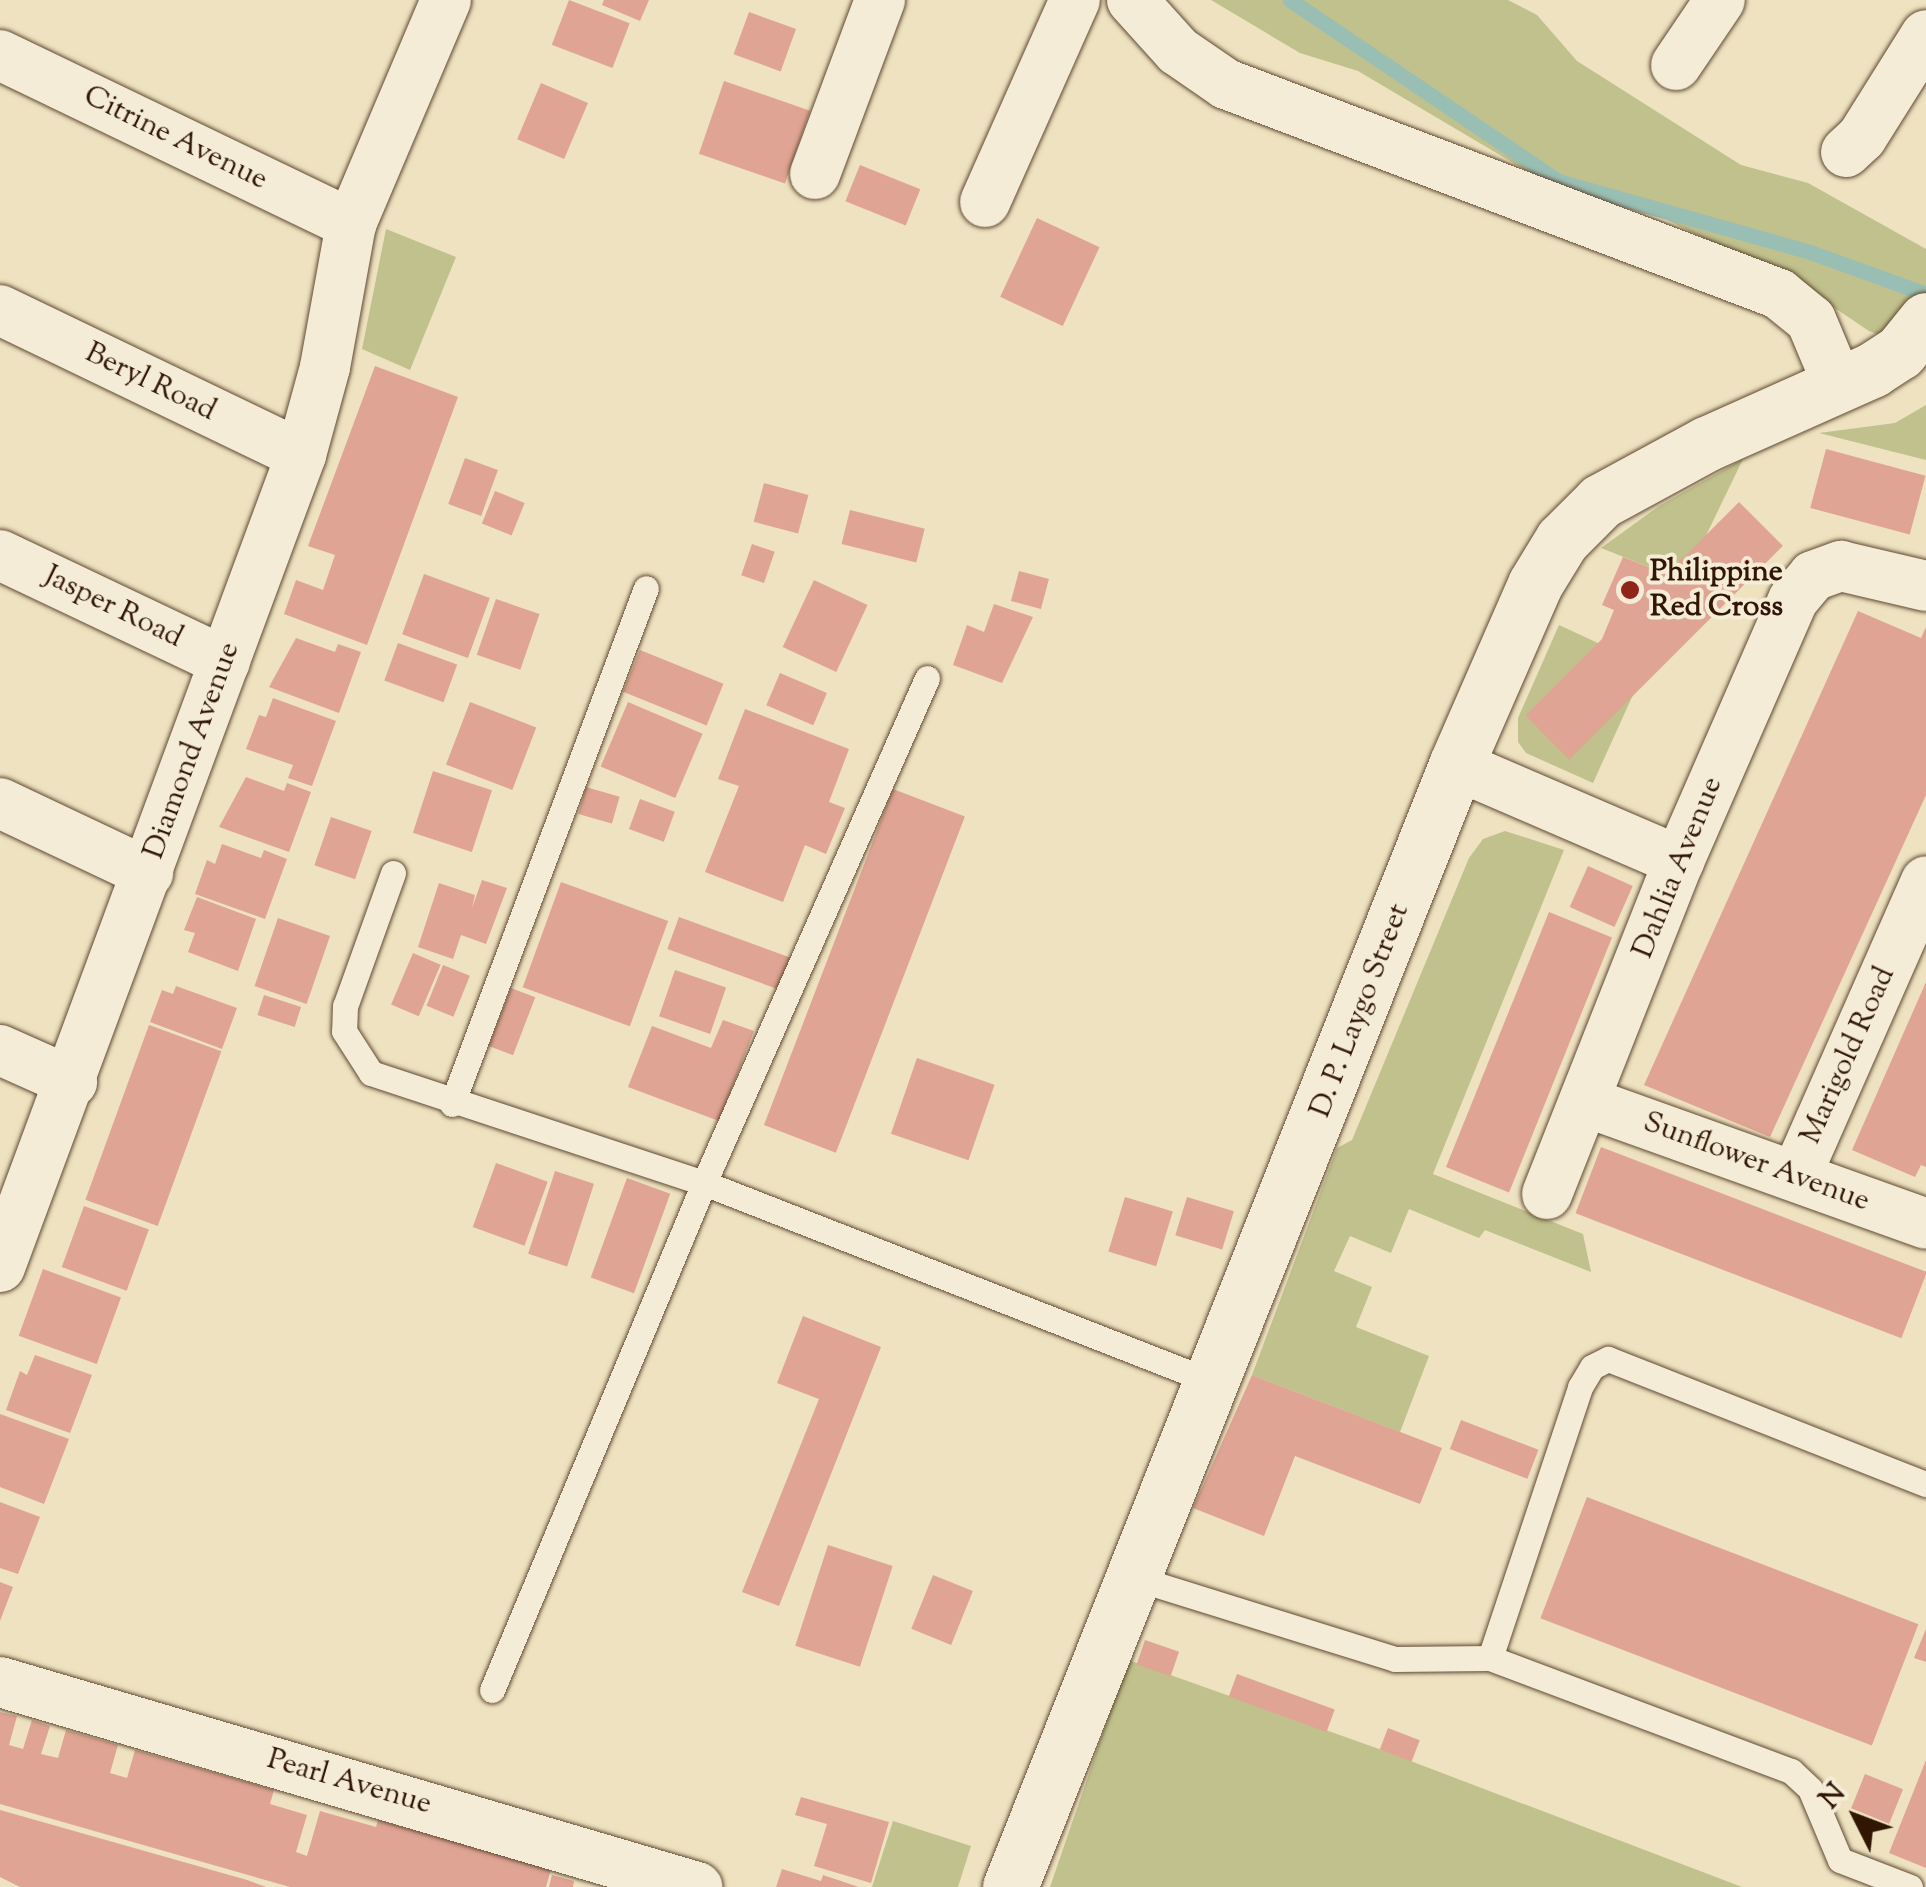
<!DOCTYPE html>
<html>
<head>
<meta charset="utf-8">
<style>
	body { margin:0 }
	#map { position:relative; width:1926px; height:1887px; overflow:hidden; background:#eee2c0; font-family:"Sorts Mill Goudy",serif }
	div>[style] { position:absolute }
	[style*='--x'] { left:calc(var(--x)*1px); top:calc(var(--y)*1px); width:calc(var(--w)*1px); rotate:calc(var(--a)*1deg) }
	.green>* { inset:0; background:#c0c18d }
	.stream>* { height:15px; margin:-7.5px; padding:0 7.5px; transform-origin:7.5px; border-radius:7.5px; background:#99beb3 }
	.building>* { inset:0; background:#dfa493; transform-origin:0 0 }
	.roads { filter:drop-shadow(0 0 2px #604933) drop-shadow(0 0 2px #604933) }
	.service>* { height:25px; margin:-12.5px; padding:0 12.5px; transform-origin:12.5px; border-radius:12.5px; background:#f4ecd6 }
	.minor>* { height:50px; margin:-25px; padding:0 25px; transform-origin:25px; border-radius:25px; background:#f4ecd6 }
	.secondary>* { height:55px; margin:-27.5px; padding:0 27.5px; transform-origin:27.5px; border-radius:27.5px; background:#f4ecd6 }
	.dots>* { width:28px; height:28px; translate:-50% -50%; box-sizing:border-box; border:5px solid #f4ecd6; border-radius:50% }
	span { translate:-50% -50%; white-space:nowrap; text-align:center; line-height:1.15; -webkit-text-stroke:8px #f4ecd6; paint-order:stroke }
	.street-label { font-size:30px; color:#311604 }
	.poi-label { font-size:30px; color:#311604; font-weight:700 }
	.left { translate:0 -50%; text-align:left }
	.north { position:absolute; left:1806px; top:1767px; width:100px; height:100px; -webkit-text-stroke:8px #f4ecd6; paint-order:stroke; rotate:312deg; font-size:28px; font-weight:700; line-height:40px; text-align:center; color:#311604 }
	.north::after { content:''; display:block; margin:auto; width:35px; height:45px; background:#311604; clip-path:polygon(50% 0,100% 100%,50% 72%,0 100%) }
</style>
</head>
<body>
<div id="map">
	<div class="green">
		<i style="clip-path:polygon(1211px 0,1508px 0,1537px 15px,1577px 61px,1741px 165px,1808px 183px,1926px 249px,1926px 351px,1869px 331px,1802px 286px,1661px 217px,1542px 180px,1358px 71px,1300px 53px)"></i>
		<i style="clip-path:polygon(386px 229px,456px 257px,410px 370px,362px 349px)"></i>
		<i style="clip-path:polygon(1926px 405px,1926px 460px,1819px 433px,1895px 423px)"></i>
		<i style="clip-path:polygon(1743px 459px,1684px 581px,1601px 548px,1659px 506px)"></i>
		<i style="clip-path:polygon(1559px 625px,1600px 644px,1596px 657px,1642px 675px,1593px 783px,1526px 753px,1518px 742px,1518px 718px)"></i>
		<i style="clip-path:polygon(1505px 831px,1564px 850px,1433px 1174px,1583px 1234px,1591px 1272px,1485px 1230px,1479px 1238px,1409px 1209px,1391px 1253px,1350px 1236px,1334px 1271px,1372px 1287px,1356px 1327px,1429px 1356px,1400px 1432px,1252px 1375px,1337px 1148px,1352px 1140px,1469px 858px,1483px 839px)"></i>
		<i style="clip-path:polygon(1128px 1660px,1379px 1749px,1742px 1887px,1050px 1887px)"></i>
		<i style="clip-path:polygon(893px 1821px,971px 1846px,958px 1887px,872px 1887px)"></i>
	</div>
	<div class="stream">
		<i style="--x:1290;--y:0;--w:323;--a:34"></i>
		<i style="--x:1558;--y:181;--w:262;--a:15.7"></i>
		<i style="--x:1810;--y:252;--w:123;--a:19.9"></i>
	</div>
	<div class="building">
		<i style="left:569px;top:0;width:65px;height:48px;rotate:21deg"></i>
		<i style="clip-path:polygon(604px 0,649px 0,640px 21px,602px 5px)"></i>
		<i style="left:749px;top:12px;width:50px;height:45px;rotate:20deg"></i>
		<i style="left:724px;top:81px;width:91px;height:77px;rotate:19deg"></i>
		<i style="left:541px;top:83px;width:51px;height:61px;rotate:23deg"></i>
		<i style="left:860px;top:165px;width:65px;height:39px;rotate:22deg"></i>
		<i style="left:1037px;top:218px;width:69px;height:87px;rotate:25deg"></i>
		<i style="clip-path:polygon(375px 366px,458px 397px,367px 645px,284px 614px,296px 580px,323px 590px,335px 555px,308px 546px)"></i>
		<i style="left:1826px;top:449px;width:103px;height:61px;rotate:15deg"></i>
		<i style="left:465px;top:458px;width:35px;height:49px;rotate:20deg"></i>
		<i style="left:764px;top:483px;width:46px;height:40px;rotate:15deg"></i>
		<i style="left:495px;top:491px;width:32px;height:35px;rotate:22deg"></i>
		<i style="left:1739px;top:502px;width:62px;height:302px;rotate:45deg"></i>
		<i style="left:850px;top:510px;width:77px;height:35px;rotate:14deg"></i>
		<i style="left:752px;top:544px;width:24px;height:33px;rotate:19deg"></i>
		<i style="clip-path:polygon(1623px 557px,1684px 581px,1642px 675px,1595px 656px,1614px 610px,1602px 605px)"></i>
		<i style="left:1019px;top:571px;width:31px;height:31px;rotate:15deg"></i>
		<i style="left:424px;top:574px;width:70px;height:64px;rotate:20deg"></i>
		<i style="left:814px;top:580px;width:59px;height:74px;rotate:25deg"></i>
		<i style="left:496px;top:599px;width:46px;height:59px;rotate:19deg"></i>
		<i style="clip-path:polygon(994px 604px,1033px 617px,1002px 683px,953px 665px,967px 625px,984px 632px)"></i>
		<i style="clip-path:polygon(1858px 611px,1921px 638px,1926px 627px,1926px 795px,1770px 1137px,1644px 1085px)"></i>
		<i style="clip-path:polygon(296px 638px,335px 652px,338px 644px,361px 652px,339px 713px,269px 687px)"></i>
		<i style="left:398px;top:643px;width:63px;height:40px;rotate:20deg"></i>
		<i style="left:640px;top:650px;width:90px;height:45px;rotate:22deg"></i>
		<i style="left:780px;top:673px;width:51px;height:35px;rotate:23deg"></i>
		<i style="clip-path:polygon(273px 698px,336px 721px,312px 786px,288px 778px,293px 765px,246px 749px,259px 715px,266px 717px)"></i>
		<i style="left:470px;top:702px;width:71px;height:67px;rotate:21deg"></i>
		<i style="left:628px;top:702px;width:81px;height:70px;rotate:23deg"></i>
		<i style="clip-path:polygon(745px 709px,849px 749px,829px 802px,845px 808px,826px 854px,805px 845px,783px 902px,705px 872px,739px 786px,718px 779px)"></i>
		<i style="left:433px;top:771px;width:62px;height:65px;rotate:18deg"></i>
		<i style="clip-path:polygon(246px 777px,284px 791px,287px 783px,311px 792px,289px 852px,219px 827px)"></i>
		<i style="left:586px;top:787px;width:35px;height:28px;rotate:16deg"></i>
		<i style="left:893px;top:789px;width:77px;height:360px;rotate:21deg"></i>
		<i style="left:640px;top:799px;width:37px;height:32px;rotate:20deg"></i>
		<i style="left:331px;top:817px;width:43px;height:51px;rotate:19deg"></i>
		<i style="clip-path:polygon(222px 844px,261px 858px,264px 850px,287px 859px,265px 919px,195px 894px,207px 860px,215px 864px)"></i>
		<i style="left:1588px;top:866px;width:49px;height:45px;rotate:24deg"></i>
		<i style="clip-path:polygon(482px 880px,507px 888px,486px 944px,461px 935px,453px 959px,418px 947px,439px 883px,475px 895px,472px 908px)"></i>
		<i style="left:561px;top:882px;width:114px;height:112px;rotate:20deg"></i>
		<i style="clip-path:polygon(197px 897px,256px 919px,238px 971px,188px 952px,195px 933px,184px 930px)"></i>
		<i style="left:1549px;top:912px;width:68px;height:275px;rotate:22deg"></i>
		<i style="left:679px;top:917px;width:121px;height:34px;rotate:20deg"></i>
		<i style="left:278px;top:918px;width:55px;height:72px;rotate:19deg"></i>
		<i style="left:413px;top:953px;width:30px;height:56px;rotate:23deg"></i>
		<i style="left:443px;top:965px;width:29px;height:44px;rotate:22deg"></i>
		<i style="left:675px;top:970px;width:54px;height:49px;rotate:19deg"></i>
		<i style="clip-path:polygon(1926px 982px,1926px 1167px,1921px 1165px,1915px 1177px,1852px 1150px)"></i>
		<i style="clip-path:polygon(176px 986px,237px 1008px,222px 1049px,150px 1022px,162px 990px,173px 994px)"></i>
		<i style="left:511px;top:988px;width:26px;height:62px;rotate:21deg"></i>
		<i style="left:264px;top:995px;width:39px;height:21px;rotate:18deg"></i>
		<i style="clip-path:polygon(723px 1020px,754px 1031px,719px 1121px,628px 1087px,652px 1026px,711px 1048px)"></i>
		<i style="left:149px;top:1025px;width:77px;height:186px;rotate:20deg"></i>
		<i style="left:917px;top:1058px;width:82px;height:80px;rotate:19deg"></i>
		<i style="left:1601px;top:1147px;width:349px;height:71px;rotate:21deg"></i>
		<i style="left:496px;top:1163px;width:55px;height:68px;rotate:20deg"></i>
		<i style="left:555px;top:1171px;width:41px;height:87px;rotate:18deg"></i>
		<i style="left:627px;top:1178px;width:46px;height:106px;rotate:20deg"></i>
		<i style="left:1125px;top:1197px;width:50px;height:57px;rotate:17deg"></i>
		<i style="left:1187px;top:1197px;width:49px;height:40px;rotate:17deg"></i>
		<i style="left:84px;top:1206px;width:69px;height:65px;rotate:20deg"></i>
		<i style="left:43px;top:1269px;width:83px;height:71px;rotate:20deg"></i>
		<i style="clip-path:polygon(803px 1316px,881px 1347px,779px 1606px,742px 1592px,819px 1399px,777px 1383px)"></i>
		<i style="clip-path:polygon(35px 1355px,92px 1375px,70px 1433px,6px 1410px,20px 1371px,27px 1375px)"></i>
		<i style="clip-path:polygon(1252px 1375px,1442px 1448px,1420px 1504px,1295px 1456px,1264px 1536px,1193px 1508px)"></i>
		<i style="clip-path:polygon(0 1414px,69px 1439px,44px 1504px,0 1487px)"></i>
		<i style="left:1461px;top:1420px;width:83px;height:31px;rotate:21deg"></i>
		<i style="left:1587px;top:1497px;width:355px;height:130px;rotate:21deg"></i>
		<i style="clip-path:polygon(0 1502px,40px 1517px,18px 1574px,0 1568px)"></i>
		<i style="left:828px;top:1545px;width:68px;height:106px;rotate:18deg"></i>
		<i style="left:933px;top:1575px;width:43px;height:58px;rotate:22deg"></i>
		<i style="clip-path:polygon(0 1582px,13px 1587px,0 1621px)"></i>
		<i style="clip-path:polygon(1926px 1629px,1926px 1662px,1914px 1658px)"></i>
		<i style="left:1145px;top:1640px;width:36px;height:26px;rotate:19deg"></i>
		<i style="left:1237px;top:1674px;width:104px;height:24px;rotate:20deg"></i>
		<i style="clip-path:polygon(0 1712px,17px 1716px,9px 1745px,23px 1749px,32px 1720px,50px 1726px,41px 1754px,58px 1758px,66px 1730px,118px 1745px,110px 1773px,127px 1778px,135px 1750px,274px 1790px,270px 1804px,307px 1815px,296px 1852px,307px 1856px,320px 1811px,376px 1827px,378px 1820px,551px 1869px,546px 1887px,290px 1887px,0 1804px)"></i>
		<i style="left:1388px;top:1728px;width:34px;height:23px;rotate:21deg"></i>
		<i style="clip-path:polygon(1926px 1760px,1926px 1868px,1889px 1853px)"></i>
		<i style="left:1865px;top:1774px;width:41px;height:37px;rotate:22deg"></i>
		<i style="clip-path:polygon(801px 1797px,889px 1822px,871px 1883px,814px 1866px,827px 1824px,795px 1815px)"></i>
		<i style="clip-path:polygon(0 1810px,247px 1880px,266px 1887px,20px 1887px,0 1877px)"></i>
		<i style="clip-path:polygon(782px 1869px,821px 1881px,823px 1875px,859px 1887px,776px 1887px)"></i>
		<i style="clip-path:polygon(552px 1875px,574px 1881px,573px 1887px,549px 1887px)"></i>
	</div>
	<div class="roads">
		<div class="service">
			<i style="--x:393;--y:873;--w:141;--a:109.8"></i>
			<i style="--x:345;--y:1006;--w:25;--a:92"></i>
			<i style="--x:344;--y:1031;--w:50;--a:57.3"></i>
			<i style="--x:371;--y:1073;--w:351;--a:18.3"></i>
			<i style="--x:704;--y:1183;--w:549;--a:21.37"></i>
			<i style="--x:452;--y:1104;--w:551;--a:-69.4"></i>
			<i style="--x:1135;--y:1578;--w:272;--a:17.3"></i>
			<i style="--x:1395;--y:1659;--w:95;--a:-0.6"></i>
			<i style="--x:1490;--y:1658;--w:322;--a:20.6"></i>
			<i style="--x:1791;--y:1771;--w:26;--a:43"></i>
			<i style="--x:1810;--y:1789;--w:77;--a:67.1"></i>
			<i style="--x:1840;--y:1860;--w:75;--a:21.1"></i>
			<i style="--x:1490;--y:1658;--w:286;--a:-71.6"></i>
			<i style="--x:1580;--y:1387;--w:23;--a:-59"></i>
			<i style="--x:1592;--y:1367;--w:18;--a:-27"></i>
			<i style="--x:1608;--y:1359;--w:342;--a:21.5"></i>
			<i style="--x:492;--y:1690;--w:550;--a:-67.31"></i>
			<i style="--x:704;--y:1183;--w:552;--a:-66.17"></i>
		</div>
		<div class="minor">
			<i style="--x:1132;--y:0;--w:69;--a:48"></i>
			<i style="--x:1178;--y:51;--w:58;--a:34.5"></i>
			<i style="--x:1226;--y:84;--w:592;--a:20.79"></i>
			<i style="--x:1779;--y:294;--w:41;--a:39.1"></i>
			<i style="--x:1811;--y:320;--w:73;--a:67.3"></i>
			<i style="--x:0;--y:55;--w:390;--a:25.7"></i>
			<i style="--x:1676;--y:65;--w:78;--a:-55.9"></i>
			<i style="--x:1846;--y:152;--w:22;--a:-43"></i>
			<i style="--x:1862;--y:137;--w:120;--a:-57.9"></i>
			<i style="--x:815;--y:174;--w:186;--a:-69.5"></i>
			<i style="--x:985;--y:202;--w:221;--a:-66"></i>
			<i style="--x:0;--y:310;--w:334;--a:25.7"></i>
			<i style="--x:0;--y:555;--w:249;--a:25.4"></i>
			<i style="--x:1456;--y:765;--w:243;--a:23.3"></i>
			<i style="--x:0;--y:803;--w:164;--a:25.3"></i>
			<i style="--x:0;--y:1050;--w:79;--a:24"></i>
			<i style="--x:1586;--y:1102;--w:361;--a:19.7"></i>
			<i style="--x:1796;--y:1176;--w:322;--a:-66.2"></i>
			<i style="--x:1547;--y:1194;--w:358;--a:-68.4"></i>
			<i style="--x:1679;--y:861;--w:285;--a:-66.4"></i>
			<i style="--x:1793;--y:600;--w:31;--a:-50"></i>
			<i style="--x:1813;--y:576;--w:30;--a:-20"></i>
			<i style="--x:1841;--y:566;--w:87;--a:13.2"></i>
			<i style="--x:0;--y:1267;--w:866;--a:-69.66"></i>
			<i style="--x:301;--y:455;--w:91;--a:-74.7"></i>
			<i style="--x:325;--y:367;--w:145;--a:-79.7"></i>
			<i style="--x:351;--y:224;--w:243;--a:-67"></i>
			<i style="--x:0;--y:1682;--w:727;--a:16.39"></i>
		</div>
		<div class="secondary">
			<i style="--x:1010;--y:1887;--w:1207;--a:-68.32"></i>
			<i style="--x:1456;--y:765;--w:197;--a:-66.4"></i>
			<i style="--x:1535;--y:584;--w:52;--a:-58.5"></i>
			<i style="--x:1562;--y:540;--w:55;--a:-45"></i>
			<i style="--x:1601;--y:501;--w:119;--a:-28.5"></i>
			<i style="--x:1706;--y:444;--w:182;--a:-24"></i>
			<i style="--x:1872;--y:370;--w:33;--a:-33"></i>
			<i style="--x:1900;--y:352;--w:41;--a:-50.9"></i>
		</div>
	</div>
	<div class="dots">
		<i style="left:1630px;top:590px;background:#8f2418"></i>
	</div>
	<div class="street-label">
		<span style="left:175px;top:139px;rotate:26deg">Citrine Avenue</span>
		<span style="left:150px;top:383px;rotate:26deg">Beryl Road</span>
		<span style="left:113px;top:608px;rotate:26deg">Jasper Road</span>
		<span style="left:193px;top:751px;rotate:-70deg">Diamond Avenue</span>
		<span style="left:1679px;top:868px;rotate:-68deg">Dahlia Avenue</span>
		<span style="left:1361px;top:1011px;rotate:-69deg">D. P. Laygo Street</span>
		<span style="left:1849px;top:1056px;rotate:-66deg">Marigold Road</span>
		<span style="left:1756px;top:1163px;rotate:20deg">Sunflower Avenue</span>
		<span style="left:349px;top:1783px;rotate:16deg">Pearl Avenue</span>
	</div>
	<div class="poi-label">
		<span class="left" style="left:1650px;top:590px">Philippine<br>Red Cross</span>
	</div>
	<div class="north">N</div>
</div>
</body>
</html>
